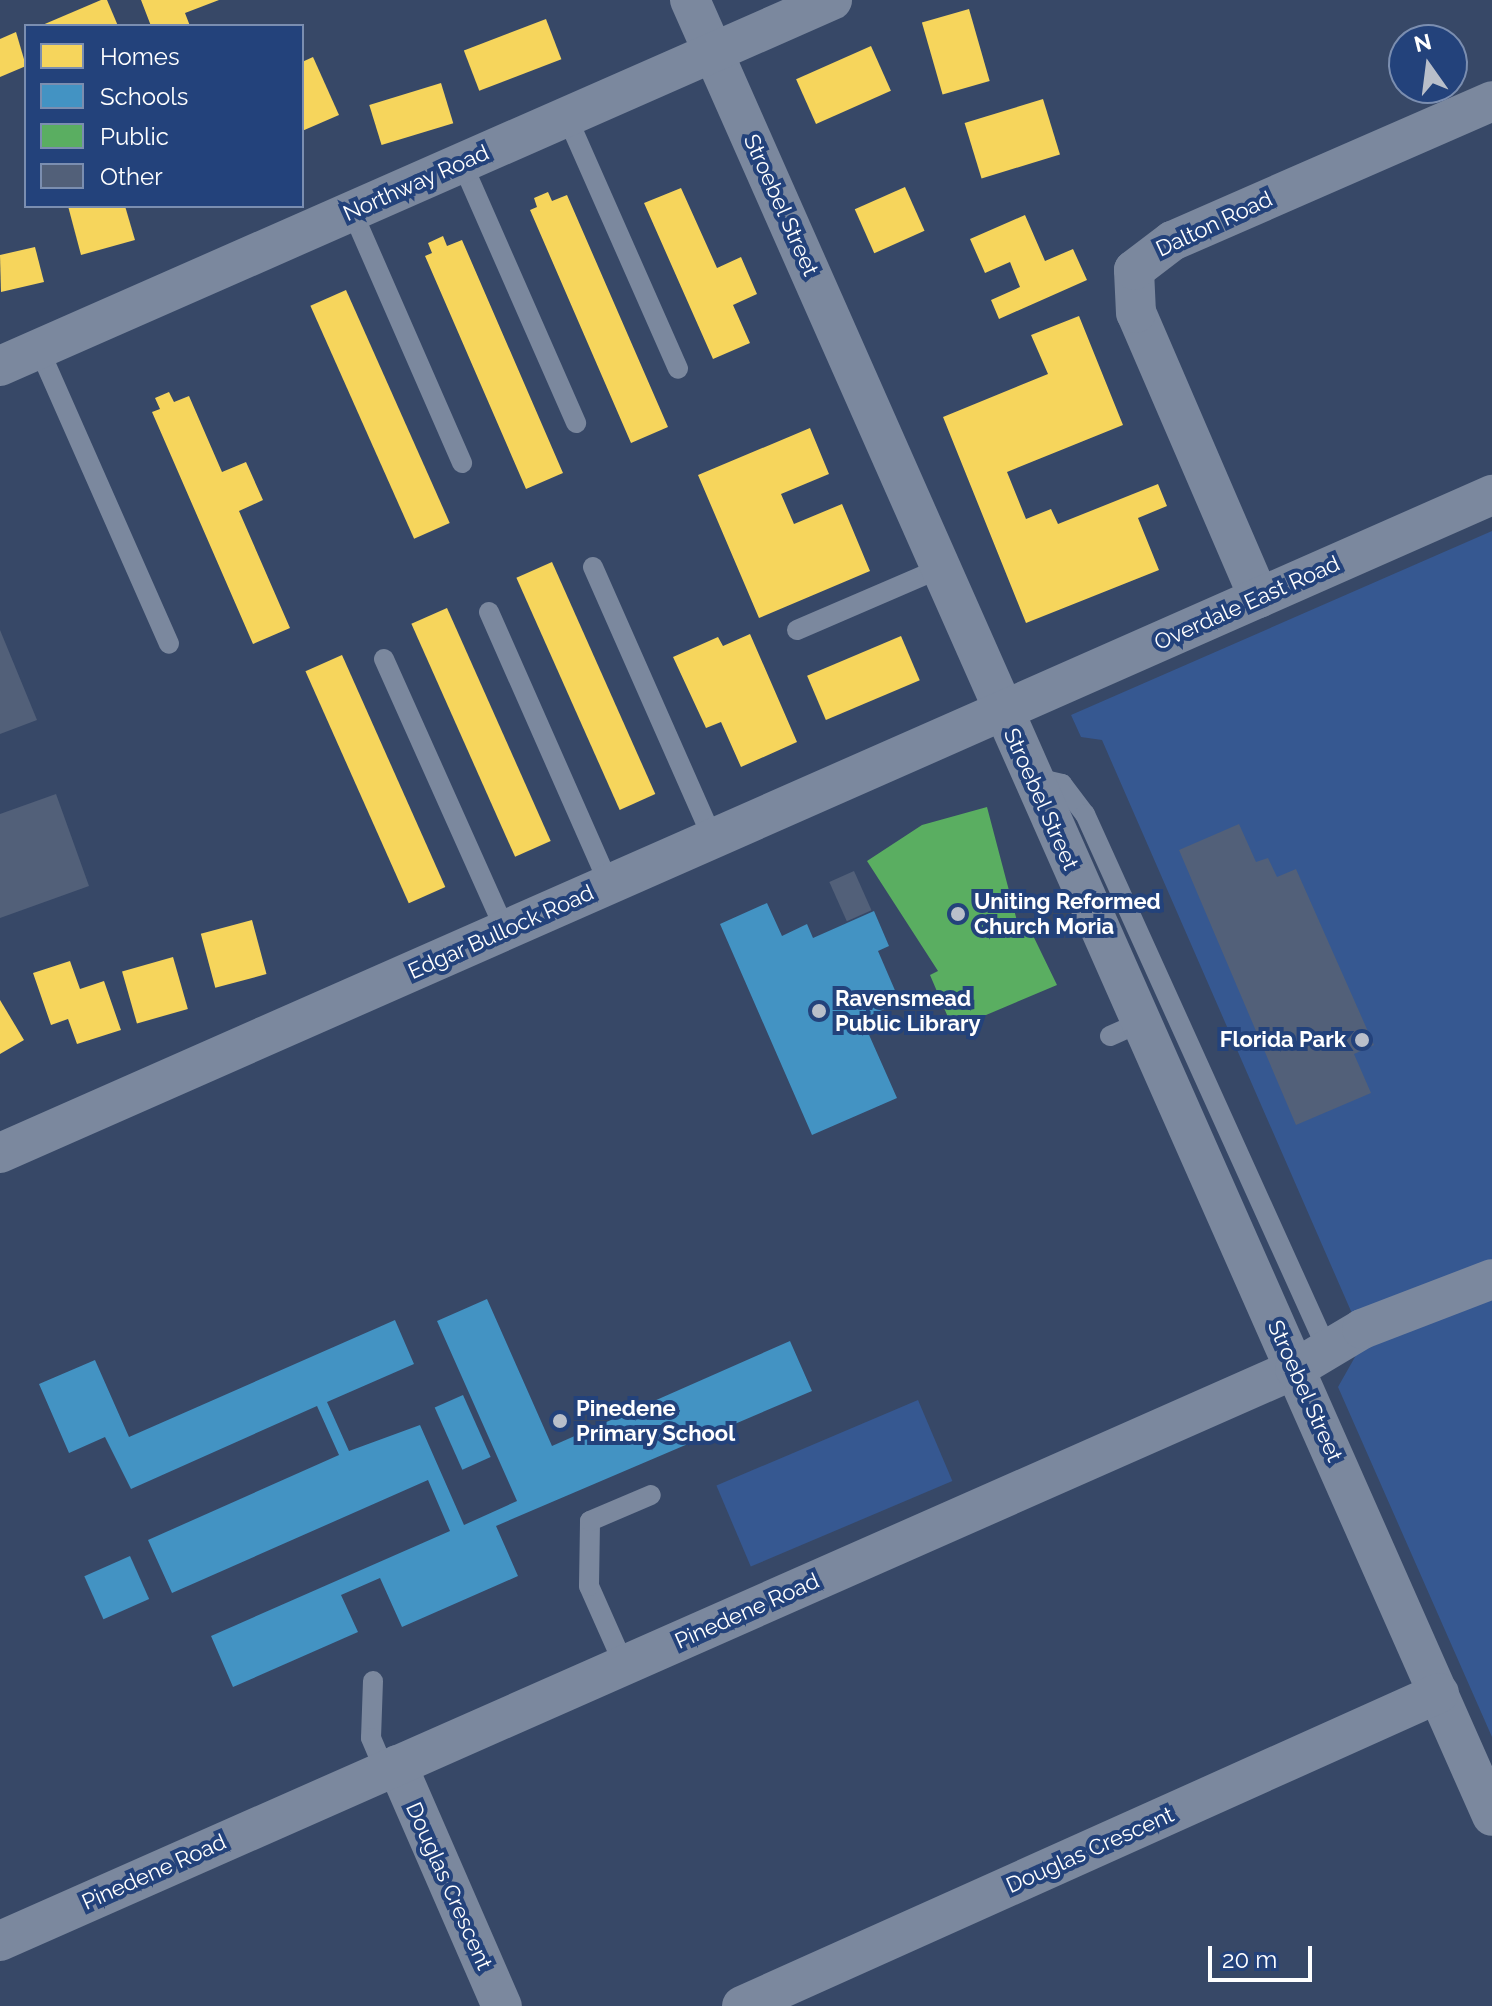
<!DOCTYPE html>
<html>
<head>
<meta charset="utf-8">
<style>
	body { margin:0 }
	#map { position:relative; width:1492px; height:2006px; overflow:hidden; background:#374867; font-family:Raleway,sans-serif }
	div>[style] { position:absolute }
	[style*='--x'] { left:calc(var(--x)*1px); top:calc(var(--y)*1px); width:calc(var(--w)*1px); rotate:calc(var(--a)*1deg) }
	.green>* { inset:0; background:#365891; transform-origin:0 0 }
	.homes>* { inset:0; background:#f6d55c; transform-origin:0 0 }
	.schools>* { inset:0; background:#4393c3; transform-origin:0 0 }
	.public>* { inset:0; background:#5aae61 }
	.building>* { inset:0; background:#526079; transform-origin:0 0 }
	.service>* { height:20px; margin:-10px; padding:0 10px; transform-origin:10px; border-radius:10px; background:#7b889e }
	.minor>* { height:40px; margin:-20px; padding:0 20px; transform-origin:20px; border-radius:20px; background:#7b889e }
	.dots>* { width:22px; height:22px; translate:-50% -50%; box-sizing:border-box; border:4px solid #23427b; border-radius:50% }
	span { translate:-50% -50%; white-space:nowrap; text-align:center; line-height:1.15; -webkit-text-stroke:8px #23427b; paint-order:stroke }
	.street-label { font-size:22px; color:#fff }
	.poi-label { font-size:22px; color:#fff; font-weight:700 }
	.left { translate:0 -50%; text-align:left }
	.right { translate:-100% -50%; text-align:right }
	.legend { position:absolute; left:24px; top:24px; width:280px; height:184px; box-sizing:border-box; background:#23427b; border:2px solid #7b8eb0; margin:0; padding:10px 14px; list-style:none; font-size:24px; color:#fff }
	.legend li { display:flex; align-items:center; gap:16px; height:40px }
	.legend b { width:40px; border:2px solid #7b8eb0 }
	.north { position:absolute; left:1388px; top:24px; width:80px; height:80px; box-sizing:border-box; background:#23427b; border:2px solid #7b8eb0; border-radius:50%; rotate:346deg; font-size:22px; font-weight:700; line-height:32px; text-align:center; color:#fff }
	.north::after { content:''; display:block; margin:auto; width:28px; height:36px; background:#b9bfca; clip-path:polygon(50% 0,100% 100%,50% 72%,0 100%) }
	.scale { position:absolute; left:1208px; top:1946px; width:104px; height:36px; box-sizing:border-box; border:4px solid #fff; border-top:0; padding-left:10px; font-size:24px; line-height:28px; white-space:nowrap; color:#fff; -webkit-text-stroke:6px #23427b; paint-order:stroke }
</style>
</head>
<body>
<div id="map">
	<div class="green">
		<i style="clip-path:polygon(1492px 531px,1492px 1737px,1338px 1387px,1364px 1341px,1102px 740px,1081px 737px,1071px 715px)"></i>
		<i style="left:918px;top:1400px;width:88px;height:219px;rotate:67deg"></i>
	</div>
	<div class="homes">
		<i style="clip-path:polygon(107px 0,118px 26px,40px 26px,101px 0)"></i>
		<i style="clip-path:polygon(141px 0,219px 0,185px 13px,190px 26px,151px 26px)"></i>
		<i style="left:969px;top:9px;width:75px;height:49px;rotate:74deg"></i>
		<i style="left:546px;top:19px;width:43px;height:88px;rotate:69deg"></i>
		<i style="clip-path:polygon(16px 32px,26px 66px,0 77px,0 39px)"></i>
		<i style="left:871px;top:46px;width:49px;height:82px;rotate:66deg"></i>
		<i style="clip-path:polygon(313px 57px,339px 115px,302px 131px,302px 62px)"></i>
		<i style="left:441px;top:83px;width:42px;height:75px;rotate:73deg"></i>
		<i style="left:1043px;top:99px;width:58px;height:82px;rotate:73deg"></i>
		<i style="left:905px;top:187px;width:48px;height:55px;rotate:66deg"></i>
		<i style="clip-path:polygon(681px 188px,717px 268px,741px 257px,757px 294px,733px 305px,750px 343px,713px 359px,644px 203px)"></i>
		<i style="clip-path:polygon(548px 192px,552px 201px,567px 195px,668px 427px,631px 443px,530px 210px,537px 207px,534px 198px)"></i>
		<i style="clip-path:polygon(68px 206px,125px 206px,135px 240px,81px 255px)"></i>
		<i style="clip-path:polygon(1025px 215px,1045px 261px,1073px 249px,1087px 280px,999px 319px,991px 300px,1020px 287px,1010px 262px,985px 273px,970px 239px)"></i>
		<i style="clip-path:polygon(443px 236px,447px 246px,462px 240px,563px 473px,526px 489px,425px 256px,432px 253px,428px 243px)"></i>
		<i style="clip-path:polygon(35px 247px,44px 282px,1px 292px,0 255px)"></i>
		<i style="left:346px;top:290px;width:255px;height:39px;rotate:66deg"></i>
		<i style="clip-path:polygon(1079px 316px,1123px 425px,1007px 472px,1026px 519px,1051px 509px,1058px 524px,1158px 484px,1167px 506px,1138px 518px,1159px 570px,1026px 623px,943px 417px,1048px 374px,1031px 335px)"></i>
		<i style="clip-path:polygon(169px 392px,174px 402px,189px 396px,222px 472px,246px 462px,263px 500px,239px 511px,290px 628px,253px 644px,152px 412px,160px 409px,155px 398px)"></i>
		<i style="clip-path:polygon(810px 428px,829px 474px,781px 494px,794px 524px,842px 504px,870px 571px,759px 618px,698px 475px)"></i>
		<i style="left:552px;top:562px;width:254px;height:39px;rotate:66deg"></i>
		<i style="left:447px;top:608px;width:255px;height:39px;rotate:66deg"></i>
		<i style="clip-path:polygon(750px 634px,797px 742px,741px 767px,721px 722px,706px 728px,673px 657px,718px 637px,723px 646px)"></i>
		<i style="left:901px;top:636px;width:48px;height:102px;rotate:67deg"></i>
		<i style="left:342px;top:655px;width:254px;height:40px;rotate:66deg"></i>
		<i style="left:252px;top:920px;width:56px;height:53px;rotate:75deg"></i>
		<i style="left:173px;top:957px;width:54px;height:53px;rotate:74deg"></i>
		<i style="clip-path:polygon(70px 961px,80px 989px,104px 981px,121px 1030px,77px 1044px,68px 1019px,51px 1025px,33px 973px)"></i>
		<i style="clip-path:polygon(0 1000px,24px 1040px,0 1054px)"></i>
	</div>
	<div class="schools">
		<i style="clip-path:polygon(767px 903px,782px 936px,807px 924px,813px 938px,874px 911px,889px 946px,878px 951px,900px 1002px,862px 1019px,897px 1098px,812px 1135px,720px 924px)"></i>
		<i style="clip-path:polygon(487px 1299px,552px 1446px,790px 1341px,812px 1391px,496px 1526px,518px 1576px,402px 1627px,380px 1578px,341px 1595px,358px 1632px,233px 1687px,211px 1636px,450px 1531px,428px 1480px,172px 1593px,148px 1540px,339px 1455px,317px 1406px,131px 1489px,105px 1437px,69px 1453px,39px 1384px,95px 1360px,129px 1437px,395px 1320px,414px 1364px,327px 1402px,349px 1451px,420px 1425px,464px 1525px,517px 1501px,437px 1321px)"></i>
		<i style="left:463px;top:1395px;width:68px;height:31px;rotate:66deg"></i>
		<i style="left:130px;top:1556px;width:47px;height:50px;rotate:66deg"></i>
	</div>
	<div class="public">
		<i style="clip-path:polygon(987px 807px,1017px 921px,1025px 919px,1057px 985px,953px 1029px,930px 975px,938px 971px,867px 861px,922px 825px)"></i>
	</div>
	<div class="building">
		<i style="clip-path:polygon(0 630px,37px 720px,0 734px)"></i>
		<i style="clip-path:polygon(56px 794px,89px 886px,0 918px,0 814px)"></i>
		<i style="clip-path:polygon(1239px 824px,1256px 862px,1268px 858px,1277px 877px,1296px 869px,1374px 1045px,1354px 1054px,1371px 1093px,1296px 1125px,1179px 850px)"></i>
		<i style="left:854px;top:871px;width:43px;height:27px;rotate:66deg"></i>
	</div>
	<div class="service">
		<i style="--x:567;--y:117;--w:275;--a:66.2"></i>
		<i style="--x:462;--y:163;--w:284;--a:66.3"></i>
		<i style="--x:352;--y:211;--w:275;--a:66.4"></i>
		<i style="--x:39;--y:349;--w:322;--a:66.2"></i>
		<i style="--x:593;--y:567;--w:297;--a:66.2"></i>
		<i style="--x:489;--y:612;--w:297;--a:66.2"></i>
		<i style="--x:797;--y:630;--w:157;--a:-23.3"></i>
		<i style="--x:384;--y:659;--w:297;--a:65.9"></i>
		<i style="--x:1032;--y:777;--w:31;--a:13"></i>
		<i style="--x:1062;--y:784;--w:38;--a:53"></i>
		<i style="--x:1085;--y:814;--w:587;--a:65.66"></i>
		<i style="--x:1110;--y:1036;--w:34;--a:-24"></i>
		<i style="--x:624;--y:1665;--w:86;--a:-113.9"></i>
		<i style="--x:589;--y:1586;--w:65;--a:-89.1"></i>
		<i style="--x:590;--y:1521;--w:66;--a:-23.1"></i>
		<i style="--x:373;--y:1681;--w:57;--a:92"></i>
		<i style="--x:371;--y:1738;--w:36;--a:67"></i>
	</div>
	<div class="minor">
		<i style="--x:690;--y:0;--w:1985;--a:66.17"></i>
		<i style="--x:0;--y:366;--w:909;--a:-23.74"></i>
		<i style="--x:1259;--y:598;--w:310;--a:-113.3"></i>
		<i style="--x:1136;--y:313;--w:43;--a:-92.7"></i>
		<i style="--x:1134;--y:270;--w:48;--a:-37.3"></i>
		<i style="--x:1172;--y:241;--w:349;--a:-23.6"></i>
		<i style="--x:0;--y:1153;--w:1631;--a:-23.8"></i>
		<i style="--x:397;--y:1765;--w:263;--a:66.5"></i>
		<i style="--x:0;--y:1941;--w:1416;--a:-23.83"></i>
		<i style="--x:1295;--y:1369;--w:78;--a:-30.8"></i>
		<i style="--x:1362;--y:1329;--w:139;--a:-21"></i>
		<i style="--x:742;--y:2006;--w:764;--a:-24.18"></i>
	</div>
	<div class="dots">
		<i style="left:958px;top:914px;background:#b9bfca"></i>
		<i style="left:819px;top:1011px;background:#b9bfca"></i>
		<i style="left:1362px;top:1040px;background:#b9bfca"></i>
		<i style="left:560px;top:1421px;background:#b9bfca"></i>
	</div>
	<div class="street-label">
		<span style="left:416px;top:183px;rotate:-24deg">Northway Road</span>
		<span style="left:781px;top:205px;rotate:66deg">Stroebel Street</span>
		<span style="left:1214px;top:224px;rotate:-25deg">Dalton Road</span>
		<span style="left:1247px;top:603px;rotate:-24deg">Overdale East Road</span>
		<span style="left:1041px;top:799px;rotate:66deg">Stroebel Street</span>
		<span style="left:501px;top:932px;rotate:-24deg">Edgar Bullock Road</span>
		<span style="left:1305px;top:1391px;rotate:66deg">Stroebel Street</span>
		<span style="left:747px;top:1611px;rotate:-24deg">Pinedene Road</span>
		<span style="left:1090px;top:1850px;rotate:-24deg">Douglas Crescent</span>
		<span style="left:154px;top:1872px;rotate:-24deg">Pinedene Road</span>
		<span style="left:449px;top:1886px;rotate:66deg">Douglas Crescent</span>
	</div>
	<div class="poi-label">
		<span class="left" style="left:974px;top:914px">Uniting Reformed<br>Church Moria</span>
		<span class="left" style="left:835px;top:1011px">Ravensmead<br>Public Library</span>
		<span class="right" style="left:1346px;top:1040px">Florida Park</span>
		<span class="left" style="left:576px;top:1421px">Pinedene<br>Primary School</span>
	</div>
	<ul class="legend">
	<li><b style="height:22px;background:#f6d55c"></b>Homes</li>
	<li><b style="height:22px;background:#4393c3"></b>Schools</li>
	<li><b style="height:22px;background:#5aae61"></b>Public</li>
	<li><b style="height:22px;background:#526079"></b>Other</li>
	</ul>
	<div class="north">N</div>
	<div class="scale">20 m</div>
</div>
</body>
</html>
